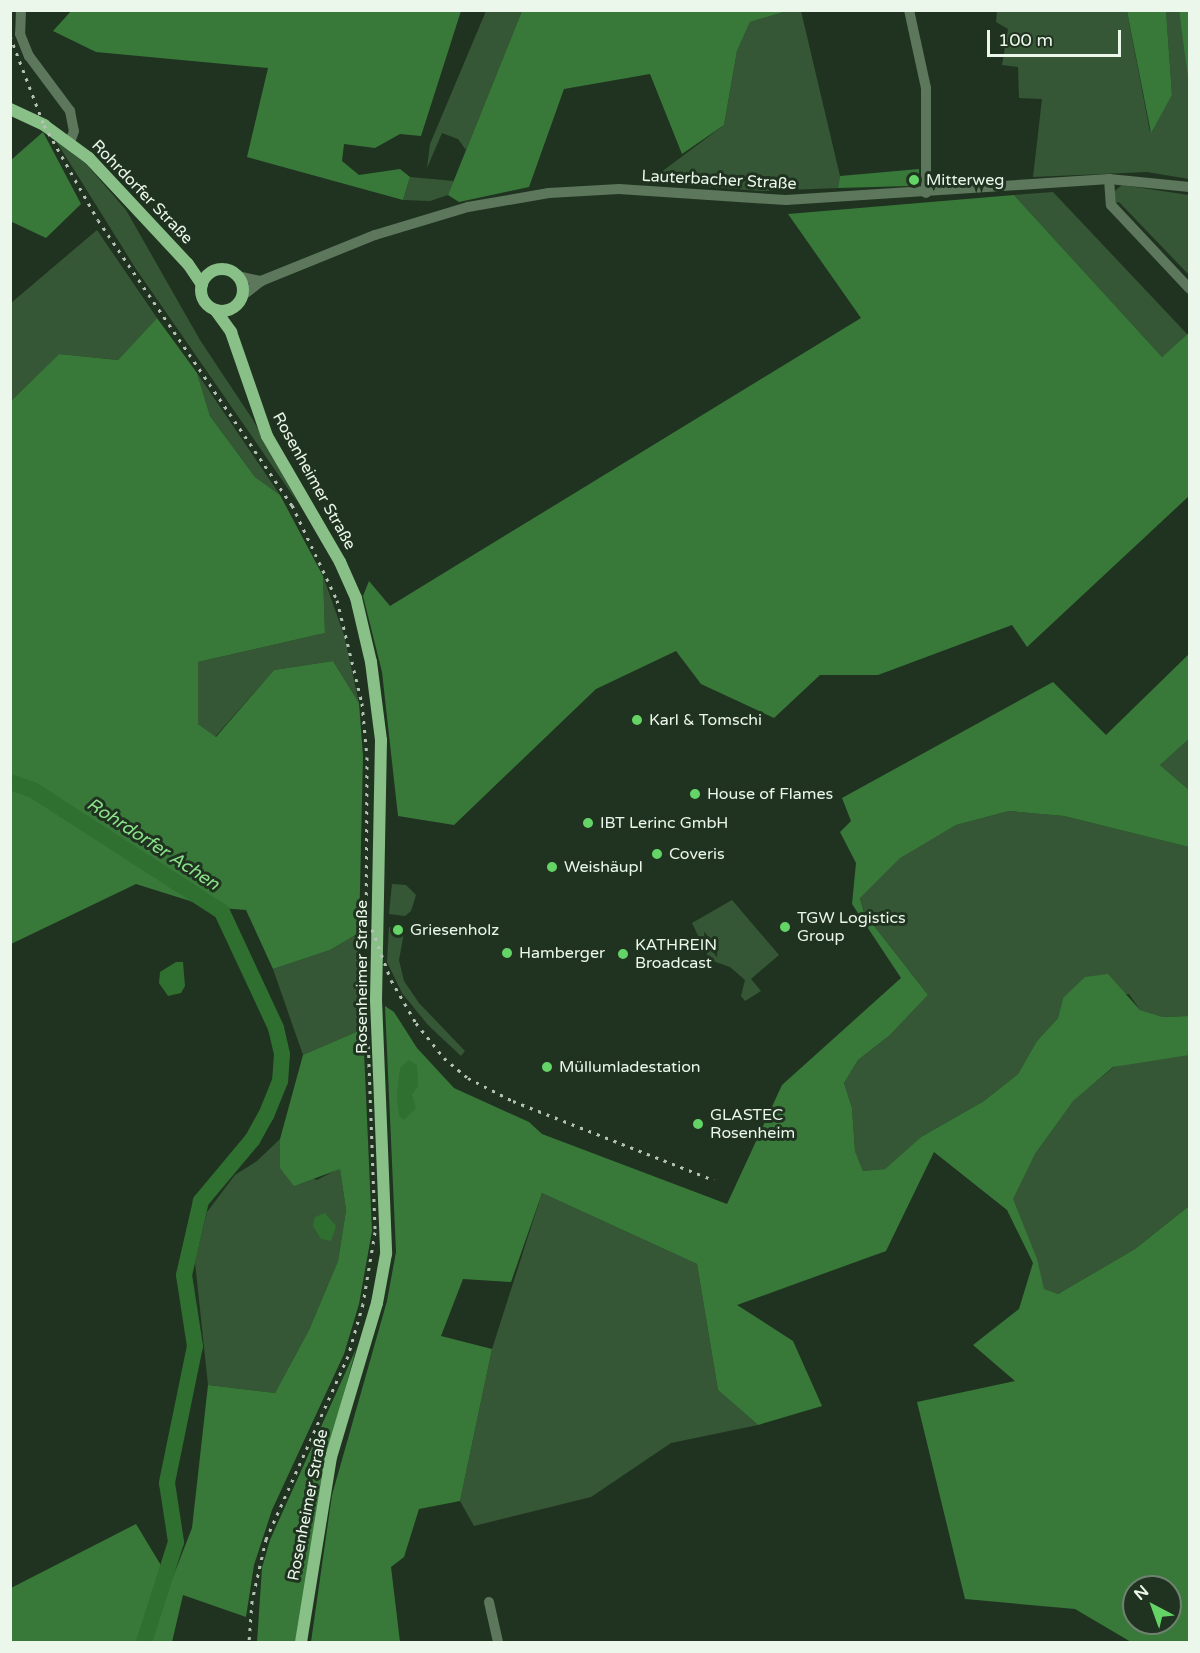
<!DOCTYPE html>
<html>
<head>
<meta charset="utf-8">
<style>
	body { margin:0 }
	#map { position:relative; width:1200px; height:1653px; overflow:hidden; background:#203320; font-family:"Varela Round",sans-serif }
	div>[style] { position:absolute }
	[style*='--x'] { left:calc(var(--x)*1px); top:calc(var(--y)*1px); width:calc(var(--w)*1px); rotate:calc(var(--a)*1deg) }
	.green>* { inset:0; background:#355735 }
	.forest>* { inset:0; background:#38793a }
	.water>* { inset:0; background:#2f7031 }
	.river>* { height:16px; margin:-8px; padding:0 8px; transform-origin:8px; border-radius:8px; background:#2f7031 }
	.minor>* { height:10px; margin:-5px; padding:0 5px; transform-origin:5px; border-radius:5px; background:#5c775b }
	.major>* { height:12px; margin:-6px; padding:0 6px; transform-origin:6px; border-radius:6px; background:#88c087 }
	.major>.ring { margin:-6px; padding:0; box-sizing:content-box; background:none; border:12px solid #88c087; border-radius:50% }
	.rail>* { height:3px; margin-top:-1.5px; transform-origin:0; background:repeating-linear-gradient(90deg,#b4c2b4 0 3px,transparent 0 9px) }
	.dots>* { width:16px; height:16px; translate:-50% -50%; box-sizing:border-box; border:3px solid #203320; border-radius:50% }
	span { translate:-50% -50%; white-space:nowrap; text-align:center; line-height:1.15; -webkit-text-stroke:6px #203320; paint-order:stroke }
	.street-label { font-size:16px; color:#ebf7eb }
	.poi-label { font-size:16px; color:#ebf7eb }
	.left { translate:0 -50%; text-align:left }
	.water-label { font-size:18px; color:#8ae18a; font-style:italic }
	.frame { position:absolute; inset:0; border:12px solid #ebf7eb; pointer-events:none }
	.north { position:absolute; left:1122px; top:1575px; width:60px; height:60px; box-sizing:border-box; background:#203320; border:2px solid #718171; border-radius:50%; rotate:319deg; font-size:16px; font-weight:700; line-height:24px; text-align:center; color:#ebf7eb }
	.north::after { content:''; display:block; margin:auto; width:21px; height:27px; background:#64d467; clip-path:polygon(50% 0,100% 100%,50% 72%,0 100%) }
	.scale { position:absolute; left:987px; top:30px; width:134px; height:27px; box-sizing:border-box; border:3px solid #ebf7eb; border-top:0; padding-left:8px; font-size:18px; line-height:21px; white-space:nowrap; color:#ebf7eb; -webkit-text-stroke:4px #203320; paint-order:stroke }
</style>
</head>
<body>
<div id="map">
	<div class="green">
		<i style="clip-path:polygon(486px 11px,522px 11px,466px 150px,458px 139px,442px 133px,427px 168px,430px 144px)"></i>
		<i style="clip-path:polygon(787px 11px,801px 11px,840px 176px,838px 188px,761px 191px,673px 184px,656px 176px,724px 125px,737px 51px,750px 22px)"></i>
		<i style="clip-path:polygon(997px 11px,1127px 11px,1150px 132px,1172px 95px,1166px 11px,1179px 11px,1190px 84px,1189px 179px,1147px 172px,1033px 177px,1042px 99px,1019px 98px,1018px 67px,1002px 65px,1008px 29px,996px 22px)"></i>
		<i style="clip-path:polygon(56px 141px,81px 158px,126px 210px,200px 340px,253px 420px,298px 503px,136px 269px)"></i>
		<i style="clip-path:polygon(410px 177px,454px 181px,448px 195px,430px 201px,403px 200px)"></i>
		<i style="clip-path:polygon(1122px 185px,1189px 195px,1189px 275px,1119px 202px,1115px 203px,1111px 194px)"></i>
		<i style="clip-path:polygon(1053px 192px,1188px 335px,1162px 357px,1014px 195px)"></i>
		<i style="clip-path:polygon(97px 230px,157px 318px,118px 360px,59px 354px,11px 401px,11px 303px)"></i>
		<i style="clip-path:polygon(197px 373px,280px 495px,255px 477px,210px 416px)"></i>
		<i style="clip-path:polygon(323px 576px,344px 635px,359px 703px,333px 661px,274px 670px,215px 737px,198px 724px,198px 662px,325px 633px)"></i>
		<i style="clip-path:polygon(1189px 739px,1189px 790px,1160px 765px)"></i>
		<i style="clip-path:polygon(1009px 811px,1064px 816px,1189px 847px,1189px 1016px,1163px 1017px,1140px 1010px,1129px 994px,1063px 998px,1058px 1018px,1037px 1041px,1018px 1074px,984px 1101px,921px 1137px,885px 1169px,863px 1171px,855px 1151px,852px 1108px,844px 1083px,858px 1060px,890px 1035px,928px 995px,864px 913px,860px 897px,899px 858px,924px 843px,956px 825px)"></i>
		<i style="clip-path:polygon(392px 884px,406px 885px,416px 895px,411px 911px,405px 916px,389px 914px)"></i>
		<i style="clip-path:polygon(732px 900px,779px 955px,751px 979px,761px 991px,745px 1001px,741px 996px,745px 980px,730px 967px,710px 960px,692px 923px)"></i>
		<i style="clip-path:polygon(389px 927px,405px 927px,399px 960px,404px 981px,419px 1003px,465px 1051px,461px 1056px,428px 1025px,402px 993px,387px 962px)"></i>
		<i style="clip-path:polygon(359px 933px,363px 1029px,303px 1055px,273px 969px,330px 950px)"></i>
		<i style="clip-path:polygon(1170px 1055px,1189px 1055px,1189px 1206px,1135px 1249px,1058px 1294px,1044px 1290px,1012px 1198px,1035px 1154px,1073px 1100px,1114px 1067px)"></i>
		<i style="clip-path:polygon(280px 1139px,280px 1168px,317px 1180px,340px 1168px,346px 1210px,338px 1261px,309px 1330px,275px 1393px,208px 1385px,195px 1262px,207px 1212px,235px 1175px,257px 1161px)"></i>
		<i style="clip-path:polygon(542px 1193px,697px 1264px,718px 1390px,758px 1425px,671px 1443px,591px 1497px,474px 1526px,460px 1501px,492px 1349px)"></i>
	</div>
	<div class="forest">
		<i style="clip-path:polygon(72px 10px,461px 10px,461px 11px,421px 136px,400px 134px,375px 148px,344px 144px,342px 161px,359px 175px,400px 169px,410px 177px,403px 200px,247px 157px,268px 68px,96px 52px,53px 31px)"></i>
		<i style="clip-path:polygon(522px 11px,522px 10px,787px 11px,750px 22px,737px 51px,724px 125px,682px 154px,650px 74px,564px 89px,529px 187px,459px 202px,448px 195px)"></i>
		<i style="clip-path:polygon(1127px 11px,1166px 11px,1172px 95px,1151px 133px)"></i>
		<i style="clip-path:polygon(1179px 11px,1189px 11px,1189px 84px)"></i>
		<i style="clip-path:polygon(43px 132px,81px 204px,46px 238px,10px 221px,11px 160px)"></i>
		<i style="clip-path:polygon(919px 169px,919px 174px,908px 176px,909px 186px,838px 188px,840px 176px)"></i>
		<i style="clip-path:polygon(1014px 195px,1162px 357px,1189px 333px,1189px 496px,1027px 647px,1012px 625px,878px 675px,820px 675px,774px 718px,701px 684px,676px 651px,596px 689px,454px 825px,398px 816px,382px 672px,363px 596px,369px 581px,390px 606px,861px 318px,788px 214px)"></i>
		<i style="clip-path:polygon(157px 318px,197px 373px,210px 416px,255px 477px,280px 495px,323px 576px,325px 633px,198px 662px,198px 724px,216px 737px,274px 670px,333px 661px,359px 703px,363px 756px,359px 933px,330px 950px,273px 969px,246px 910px,209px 907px,136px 884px,11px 944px,11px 401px,59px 354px,118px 360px)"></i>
		<i style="clip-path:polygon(evenodd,1189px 654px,1189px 739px,1160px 765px,1189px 790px,1189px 847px,1064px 816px,1009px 811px,956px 825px,900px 858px,860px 898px,864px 913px,928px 995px,890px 1035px,858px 1060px,844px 1083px,852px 1108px,855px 1151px,863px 1171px,885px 1169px,921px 1137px,984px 1101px,1018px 1074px,1037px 1041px,1058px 1018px,1063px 998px,1085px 977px,1108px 974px,1140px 1010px,1163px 1017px,1189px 1016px,1189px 1055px,1113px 1067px,1073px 1101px,1035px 1154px,1013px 1199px,1037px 1259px,1044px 1289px,1058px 1294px,1135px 1249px,1189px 1206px,1189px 1642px,1131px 1642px,1075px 1609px,965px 1599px,917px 1402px,1015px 1381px,973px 1345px,1019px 1309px,1033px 1263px,1007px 1210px,934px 1152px,886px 1251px,737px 1305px,793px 1341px,822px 1406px,758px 1425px,718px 1390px,697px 1264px,542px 1193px,511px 1282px,463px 1279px,441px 1336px,492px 1349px,460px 1501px,419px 1509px,404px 1557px,391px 1567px,400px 1642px,311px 1642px,332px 1495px,387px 1301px,396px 1252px,385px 1006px,394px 1012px,417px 1048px,454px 1088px,529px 1122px,542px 1134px,727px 1204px,782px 1085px,901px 978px,852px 904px,856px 863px,840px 832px,851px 821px,842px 798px,1053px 682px,1106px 735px,1189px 654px,1134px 1587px,1170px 1587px,1170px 1623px,1134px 1623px,1134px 1587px)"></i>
		<i style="clip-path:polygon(363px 1029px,372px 1231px,359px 1304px,344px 1354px,272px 1510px,254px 1565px,246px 1617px,183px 1595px,172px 1642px,11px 1642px,11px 1588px,136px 1524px,171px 1582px,192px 1528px,208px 1385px,275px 1393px,309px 1330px,338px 1261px,346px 1210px,340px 1169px,294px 1186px,280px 1168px,280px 1139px,303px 1055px)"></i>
		<i style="clip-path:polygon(356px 1349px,322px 1474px,297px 1642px,257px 1642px,262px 1568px,270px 1540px)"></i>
	</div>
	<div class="water">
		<i style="clip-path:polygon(176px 962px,183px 962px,185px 986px,181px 993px,168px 996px,159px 983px,160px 972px)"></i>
		<i style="clip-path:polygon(409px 1060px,417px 1065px,418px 1086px,412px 1095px,416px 1108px,404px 1120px,399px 1116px,397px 1096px,400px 1068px)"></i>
		<i style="clip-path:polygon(325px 1213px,336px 1226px,331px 1241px,321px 1239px,313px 1226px,315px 1217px)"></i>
	</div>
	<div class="river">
		<i style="--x:10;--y:782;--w:24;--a:19"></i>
		<i style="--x:33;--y:790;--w:225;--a:32.8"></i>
		<i style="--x:222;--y:912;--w:128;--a:65"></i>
		<i style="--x:276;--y:1028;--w:27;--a:77"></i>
		<i style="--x:282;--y:1054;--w:27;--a:94"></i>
		<i style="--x:280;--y:1081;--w:37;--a:112"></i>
		<i style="--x:266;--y:1115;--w:29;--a:119"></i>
		<i style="--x:252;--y:1140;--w:80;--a:129.9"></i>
		<i style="--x:201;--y:1201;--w:76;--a:102.9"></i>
		<i style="--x:184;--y:1275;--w:72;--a:81.2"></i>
		<i style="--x:195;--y:1346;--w:140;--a:101.6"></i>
		<i style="--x:167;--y:1483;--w:60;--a:81.3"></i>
		<i style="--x:176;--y:1542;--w:105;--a:107.7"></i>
	</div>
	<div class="minor">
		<i style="--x:21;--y:10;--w:24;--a:92"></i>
		<i style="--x:20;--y:34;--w:24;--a:68"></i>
		<i style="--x:29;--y:56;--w:69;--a:53.3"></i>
		<i style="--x:70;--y:111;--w:20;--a:79"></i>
		<i style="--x:74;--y:131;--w:12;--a:110"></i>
		<i style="--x:909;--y:10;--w:80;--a:77.7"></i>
		<i style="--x:926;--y:88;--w:105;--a:90"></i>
		<i style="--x:1109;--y:179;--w:26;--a:86"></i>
		<i style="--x:1111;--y:205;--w:115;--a:46.8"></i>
		<i style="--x:237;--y:276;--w:25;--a:12"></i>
		<i style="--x:242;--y:296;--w:24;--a:-38"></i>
		<i style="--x:261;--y:281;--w:123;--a:-22"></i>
		<i style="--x:375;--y:235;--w:97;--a:-16.8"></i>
		<i style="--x:468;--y:207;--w:82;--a:-9.8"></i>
		<i style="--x:549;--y:193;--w:70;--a:-3.3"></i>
		<i style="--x:619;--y:189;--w:167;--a:3.8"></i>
		<i style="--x:786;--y:200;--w:324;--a:-3.7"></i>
		<i style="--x:1109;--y:179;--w:81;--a:5.6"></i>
		<i style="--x:489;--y:1602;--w:41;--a:77.3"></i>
	</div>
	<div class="major">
		<i style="--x:10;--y:109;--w:38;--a:25"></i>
		<i style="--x:44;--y:125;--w:56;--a:36.3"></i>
		<i style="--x:89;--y:158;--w:145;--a:47"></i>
		<i style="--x:188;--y:264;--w:25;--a:56"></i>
		<i class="ring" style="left:201px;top:269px;width:30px;height:30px"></i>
		<i style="--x:216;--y:311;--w:26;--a:54"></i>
		<i style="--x:231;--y:332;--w:110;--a:70.9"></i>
		<i style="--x:267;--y:436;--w:146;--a:59.9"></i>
		<i style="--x:340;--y:562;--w:39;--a:66"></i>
		<i style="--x:356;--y:598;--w:66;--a:76.8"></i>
		<i style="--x:371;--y:662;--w:79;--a:82.7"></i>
		<i style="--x:381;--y:740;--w:260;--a:91.1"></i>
		<i style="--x:376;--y:1000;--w:254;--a:87.7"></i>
		<i style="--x:386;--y:1254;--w:50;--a:100.4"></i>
		<i style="--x:377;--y:1303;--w:161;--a:106.6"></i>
		<i style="--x:331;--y:1457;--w:187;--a:99.2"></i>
	</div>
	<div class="rail">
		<i style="--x:10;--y:36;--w:95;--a:69.1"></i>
		<i style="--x:44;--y:125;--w:109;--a:60.4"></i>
		<i style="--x:98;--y:220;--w:345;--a:55.8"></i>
		<i style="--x:292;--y:505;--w:105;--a:64.7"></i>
		<i style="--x:337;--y:600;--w:106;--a:76.4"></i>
		<i style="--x:362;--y:703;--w:54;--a:84.7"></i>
		<i style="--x:367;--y:757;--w:226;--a:90.3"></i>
		<i style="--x:366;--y:983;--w:249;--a:87.9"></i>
		<i style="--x:375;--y:1232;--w:73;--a:99.5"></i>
		<i style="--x:363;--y:1304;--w:54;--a:106.1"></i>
		<i style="--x:348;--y:1356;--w:201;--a:114.1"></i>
		<i style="--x:266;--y:1539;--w:64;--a:102.7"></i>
		<i style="--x:252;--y:1601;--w:41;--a:94.2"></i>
		<i style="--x:372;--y:929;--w:54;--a:69.6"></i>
		<i style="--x:391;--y:980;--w:50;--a:59.8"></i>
		<i style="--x:416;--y:1023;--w:45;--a:51.3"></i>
		<i style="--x:444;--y:1058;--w:31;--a:40"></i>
		<i style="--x:468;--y:1078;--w:51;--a:27.1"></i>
		<i style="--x:513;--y:1101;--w:216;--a:21.5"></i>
	</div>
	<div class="dots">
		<i style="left:914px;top:180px;background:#64d467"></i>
		<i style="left:637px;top:720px;background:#64d467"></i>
		<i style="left:695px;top:794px;background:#64d467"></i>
		<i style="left:588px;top:823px;background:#64d467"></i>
		<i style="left:657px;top:854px;background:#64d467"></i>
		<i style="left:552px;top:867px;background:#64d467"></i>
		<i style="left:785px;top:927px;background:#64d467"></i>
		<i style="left:398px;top:930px;background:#64d467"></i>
		<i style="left:507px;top:953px;background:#64d467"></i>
		<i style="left:623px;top:954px;background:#64d467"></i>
		<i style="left:547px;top:1067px;background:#64d467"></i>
		<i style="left:698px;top:1124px;background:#64d467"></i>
	</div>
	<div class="street-label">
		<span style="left:719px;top:180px;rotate:3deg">Lauterbacher Straße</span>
		<span style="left:142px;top:192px;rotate:46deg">Rohrdorfer Straße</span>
		<span style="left:314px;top:481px;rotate:61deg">Rosenheimer Straße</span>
		<span style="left:362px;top:977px;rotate:-90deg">Rosenheimer Straße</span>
		<span style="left:308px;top:1505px;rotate:-79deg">Rosenheimer Straße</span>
	</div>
	<div class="poi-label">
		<span class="left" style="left:926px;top:180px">Mitterweg</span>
		<span class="left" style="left:649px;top:720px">Karl &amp; Tomschi</span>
		<span class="left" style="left:707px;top:794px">House of Flames</span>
		<span class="left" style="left:600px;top:823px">IBT Lerinc GmbH</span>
		<span class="left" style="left:669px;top:854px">Coveris</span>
		<span class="left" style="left:564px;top:867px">Weishäupl</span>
		<span class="left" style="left:797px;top:927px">TGW Logistics<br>Group</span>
		<span class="left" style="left:410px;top:930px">Griesenholz</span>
		<span class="left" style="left:635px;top:954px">KATHREIN<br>Broadcast</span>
		<span class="left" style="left:519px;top:953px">Hamberger</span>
		<span class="left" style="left:559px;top:1067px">Müllumladestation</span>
		<span class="left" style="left:710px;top:1124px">GLASTEC<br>Rosenheim</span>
	</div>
	<div class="water-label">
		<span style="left:153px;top:844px;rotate:33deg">Rohrdorfer Achen</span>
	</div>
	<div class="frame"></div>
	<div class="north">N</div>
	<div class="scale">100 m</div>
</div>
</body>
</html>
